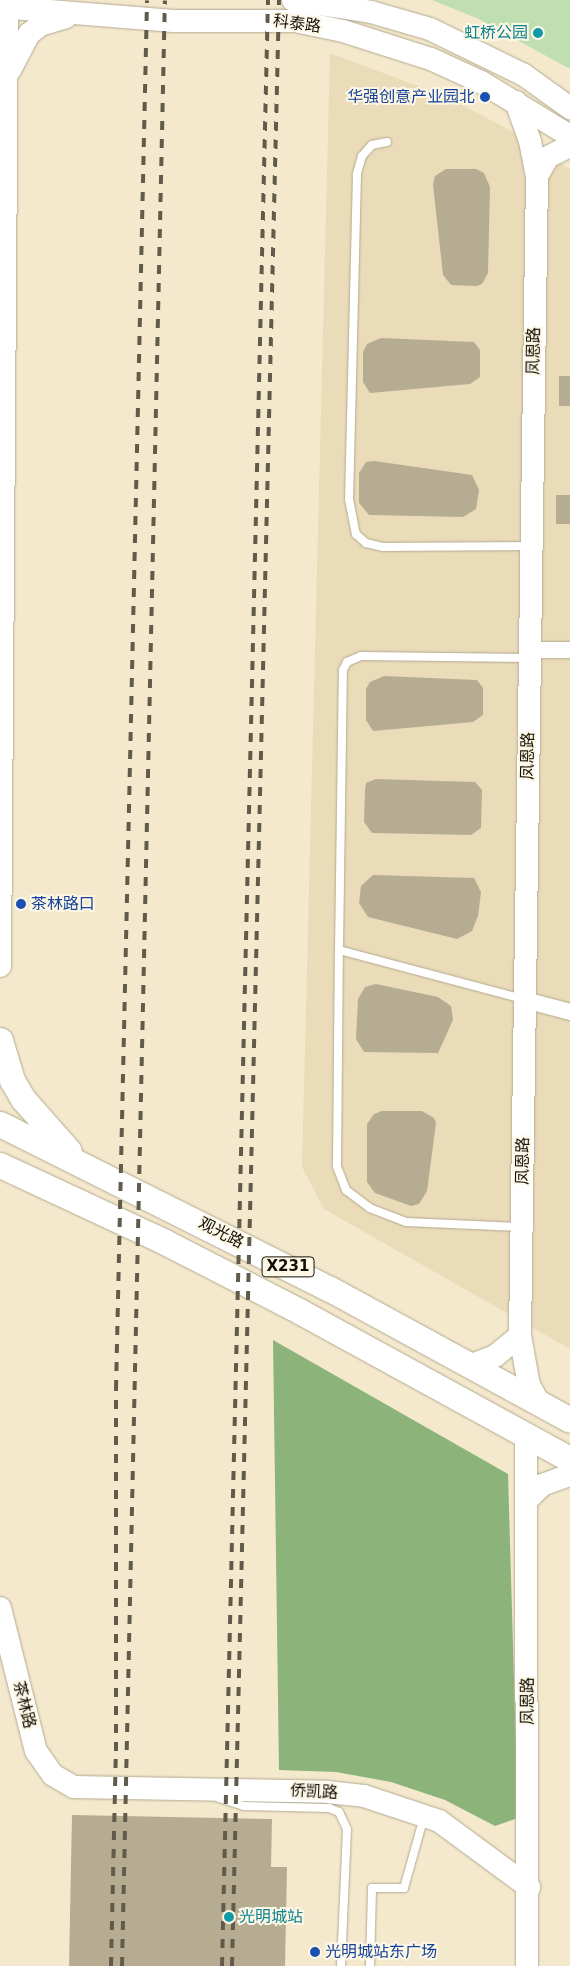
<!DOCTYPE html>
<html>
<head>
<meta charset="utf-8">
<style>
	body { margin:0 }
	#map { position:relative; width:570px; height:1966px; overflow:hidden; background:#f4e9cd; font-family:"DejaVu Sans","Noto Sans SC",sans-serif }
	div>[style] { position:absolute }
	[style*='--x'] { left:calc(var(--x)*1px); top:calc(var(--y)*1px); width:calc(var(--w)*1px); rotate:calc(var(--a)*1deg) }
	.built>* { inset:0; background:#eadcb9 }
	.green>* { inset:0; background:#bfdeb2 }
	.forest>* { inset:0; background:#8bb37a }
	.building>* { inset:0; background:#b6ac91; transform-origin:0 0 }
	.roads { filter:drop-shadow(0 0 1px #b3a98f) drop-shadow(0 0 1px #b3a98f) }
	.lane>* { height:8px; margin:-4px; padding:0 4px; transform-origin:4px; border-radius:4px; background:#fff }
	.street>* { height:16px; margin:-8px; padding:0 8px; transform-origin:8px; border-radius:8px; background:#fff }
	.secondary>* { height:22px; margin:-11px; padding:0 11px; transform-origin:11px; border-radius:11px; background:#fff }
	.primary>* { height:25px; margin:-12.5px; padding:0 12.5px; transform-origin:12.5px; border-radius:12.5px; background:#fff }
	.rail>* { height:4px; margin-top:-2px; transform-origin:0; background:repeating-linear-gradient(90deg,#615b4b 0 9px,transparent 0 18px) }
	.dots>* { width:14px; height:14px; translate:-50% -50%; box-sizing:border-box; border:2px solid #fdf7e6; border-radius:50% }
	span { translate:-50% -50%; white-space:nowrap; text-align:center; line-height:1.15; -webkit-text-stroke:4px #fdf7e6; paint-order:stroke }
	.shield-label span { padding:1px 4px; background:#fdf7e6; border:1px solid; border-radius:4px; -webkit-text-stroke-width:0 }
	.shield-label { font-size:15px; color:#131006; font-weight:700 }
	.street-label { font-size:16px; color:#131006 }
	.culture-label { font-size:16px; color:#0d838f }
	.right { translate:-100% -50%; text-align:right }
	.left { translate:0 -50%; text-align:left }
	.transit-label { font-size:16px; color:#164399 }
</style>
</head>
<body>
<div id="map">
	<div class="built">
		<i style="clip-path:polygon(330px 53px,447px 97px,515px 133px,570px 169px,570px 1349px,324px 1209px,302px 1167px)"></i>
	</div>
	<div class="green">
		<i style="clip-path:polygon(432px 0,570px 0,570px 69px,479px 19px)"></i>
	</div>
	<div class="forest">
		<i style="clip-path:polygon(273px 1340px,508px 1474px,518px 1818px,495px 1826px,445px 1800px,391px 1782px,336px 1772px,279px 1770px)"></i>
	</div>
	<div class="building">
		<i style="clip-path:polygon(446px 169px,476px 169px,484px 173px,490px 187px,488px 273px,482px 284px,477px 286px,451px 285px,443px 275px,433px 184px,435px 176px)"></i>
		<i style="clip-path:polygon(381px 338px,474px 342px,480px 350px,480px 377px,470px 384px,370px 393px,363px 382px,363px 352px,367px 344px)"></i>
		<i style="left:559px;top:376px;width:11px;height:30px"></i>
		<i style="clip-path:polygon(374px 461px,472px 475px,479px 490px,476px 509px,463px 517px,369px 515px,359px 503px,359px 473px,366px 462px)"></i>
		<i style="left:556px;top:495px;width:14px;height:29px"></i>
		<i style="clip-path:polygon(384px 676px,477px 680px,483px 688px,483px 715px,473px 722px,373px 731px,366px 720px,366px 689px,370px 682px)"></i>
		<i style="clip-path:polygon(376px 779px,475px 782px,482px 790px,481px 828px,471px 835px,372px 833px,364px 822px,365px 789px,366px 783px)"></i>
		<i style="clip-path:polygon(373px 875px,474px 878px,481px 892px,478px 916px,472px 931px,457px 939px,368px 917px,359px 903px,361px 886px)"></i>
		<i style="clip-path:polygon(376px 984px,438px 997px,451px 1006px,453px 1020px,438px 1053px,364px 1052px,356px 1039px,358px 999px,365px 987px)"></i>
		<i style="clip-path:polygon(382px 1111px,422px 1111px,434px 1118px,436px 1123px,427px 1191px,419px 1204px,411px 1206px,375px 1193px,367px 1182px,367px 1124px,374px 1114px)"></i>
		<i style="clip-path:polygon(72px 1815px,272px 1819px,271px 1867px,287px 1867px,285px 1966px,69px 1966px)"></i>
	</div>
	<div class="roads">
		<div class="lane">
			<i style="--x:387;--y:142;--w:15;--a:169"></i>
			<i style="--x:372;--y:145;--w:15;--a:132"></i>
			<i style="--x:362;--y:156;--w:19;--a:106"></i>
			<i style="--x:357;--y:174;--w:325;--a:91.4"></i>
			<i style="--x:349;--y:499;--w:36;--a:79"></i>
			<i style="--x:356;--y:534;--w:13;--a:42"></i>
			<i style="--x:366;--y:543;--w:17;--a:13"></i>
			<i style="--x:383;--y:547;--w:146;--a:-0.4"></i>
			<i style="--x:339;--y:950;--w:190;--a:14.9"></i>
			<i style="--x:519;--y:1227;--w:113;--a:-177.5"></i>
			<i style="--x:406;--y:1222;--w:39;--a:-159"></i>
			<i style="--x:370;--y:1208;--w:30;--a:-143"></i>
			<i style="--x:346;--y:1190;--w:26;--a:-111"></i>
			<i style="--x:337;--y:1166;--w:216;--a:-89.5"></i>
			<i style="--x:339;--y:950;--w:280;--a:-89.2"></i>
			<i style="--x:343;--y:670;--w:9;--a:-63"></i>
			<i style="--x:347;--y:662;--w:15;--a:-23"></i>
			<i style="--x:361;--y:656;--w:167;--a:0.7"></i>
			<i style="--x:219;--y:1798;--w:26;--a:18"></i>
			<i style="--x:244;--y:1806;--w:85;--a:1.3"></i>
			<i style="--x:329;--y:1808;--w:11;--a:22"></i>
			<i style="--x:339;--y:1812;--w:19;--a:65"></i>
			<i style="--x:347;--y:1829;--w:137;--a:92.5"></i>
			<i style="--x:370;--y:1966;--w:78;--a:-88.5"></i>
			<i style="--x:372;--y:1888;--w:32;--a:0"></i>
			<i style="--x:404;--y:1888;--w:74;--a:-74.3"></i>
		</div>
		<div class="street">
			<i style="--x:530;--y:650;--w:40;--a:0"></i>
			<i style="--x:525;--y:1000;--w:47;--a:14.9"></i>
		</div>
		<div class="secondary">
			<i style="--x:293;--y:0;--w:79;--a:8.7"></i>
			<i style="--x:371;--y:12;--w:61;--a:16.1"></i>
			<i style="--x:430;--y:29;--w:105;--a:26.1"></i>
			<i style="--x:524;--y:75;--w:57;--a:35.7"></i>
			<i style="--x:0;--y:7;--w:174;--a:4.6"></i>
			<i style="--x:173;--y:21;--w:122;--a:0"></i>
			<i style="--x:295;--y:21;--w:49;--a:11.8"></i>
			<i style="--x:343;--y:31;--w:92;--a:17.7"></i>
			<i style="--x:431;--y:59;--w:55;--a:24.7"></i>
			<i style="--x:481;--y:82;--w:104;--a:31.2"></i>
			<i style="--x:10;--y:70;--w:41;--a:-62.2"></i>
			<i style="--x:29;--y:34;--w:14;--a:-39"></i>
			<i style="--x:40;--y:25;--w:27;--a:-17"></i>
			<i style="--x:516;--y:102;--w:41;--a:70.3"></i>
			<i style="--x:530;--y:141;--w:36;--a:79"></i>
			<i style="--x:537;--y:176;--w:1160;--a:90.84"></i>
			<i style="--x:537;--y:176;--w:22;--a:-60"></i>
			<i style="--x:548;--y:157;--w:25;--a:-27"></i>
			<i style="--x:0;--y:966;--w:966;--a:-89.58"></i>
			<i style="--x:469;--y:1366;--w:28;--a:-21"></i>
			<i style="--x:495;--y:1356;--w:32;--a:-39"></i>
			<i style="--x:520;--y:1336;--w:50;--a:79.6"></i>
			<i style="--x:529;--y:1385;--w:21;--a:61"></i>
			<i style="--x:526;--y:1436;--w:530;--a:89.89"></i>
			<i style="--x:527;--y:1500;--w:21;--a:-45"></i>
			<i style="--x:542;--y:1485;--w:30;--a:-20"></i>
			<i style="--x:0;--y:1608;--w:147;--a:75.9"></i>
			<i style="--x:36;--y:1751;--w:29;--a:55"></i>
			<i style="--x:53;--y:1775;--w:24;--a:30"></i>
			<i style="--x:74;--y:1787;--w:253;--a:1.1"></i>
			<i style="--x:327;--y:1792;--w:37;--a:6"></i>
			<i style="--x:364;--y:1796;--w:79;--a:18.4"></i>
			<i style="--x:439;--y:1821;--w:112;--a:36.3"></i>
		</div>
		<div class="primary">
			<i style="--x:0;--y:1040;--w:42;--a:73.3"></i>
			<i style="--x:12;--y:1080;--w:22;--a:60"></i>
			<i style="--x:23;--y:1099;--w:69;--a:48.5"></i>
			<i style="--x:0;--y:1124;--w:369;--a:26.6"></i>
			<i style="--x:330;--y:1289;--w:273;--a:28.6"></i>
			<i style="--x:0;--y:1165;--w:182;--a:25"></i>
			<i style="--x:165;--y:1242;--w:153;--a:27.2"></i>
			<i style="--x:301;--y:1312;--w:307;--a:28.7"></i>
		</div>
	</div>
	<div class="rail">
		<i style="--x:111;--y:1966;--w:215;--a:-88.7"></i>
		<i style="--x:116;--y:1751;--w:362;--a:-90"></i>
		<i style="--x:116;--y:1389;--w:1389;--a:-88.72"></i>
		<i style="--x:122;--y:1966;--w:1966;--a:-88.75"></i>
		<i style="--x:222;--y:1966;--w:1967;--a:-88.66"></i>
		<i style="--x:232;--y:1966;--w:1967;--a:-88.63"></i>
	</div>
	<div class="dots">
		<i style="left:538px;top:33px;background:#0f9aa8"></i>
		<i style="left:485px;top:97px;background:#1a4fb4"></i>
		<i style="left:21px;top:904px;background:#1a4fb4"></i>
		<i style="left:229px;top:1917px;background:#0f9aa8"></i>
		<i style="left:315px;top:1952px;background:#1a4fb4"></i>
	</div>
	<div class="shield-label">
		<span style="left:288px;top:1267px">X231</span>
	</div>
	<div class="street-label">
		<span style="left:297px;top:24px;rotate:8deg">科泰路</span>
		<span style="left:534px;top:351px;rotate:-89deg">凤恩路</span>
		<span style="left:528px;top:756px;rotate:-89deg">凤恩路</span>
		<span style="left:523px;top:1161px;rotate:-89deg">凤恩路</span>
		<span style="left:221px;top:1233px;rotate:27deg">观光路</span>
		<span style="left:528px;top:1701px;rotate:-90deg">凤恩路</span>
		<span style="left:24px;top:1705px;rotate:76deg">茶林路</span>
		<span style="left:314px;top:1792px;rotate:3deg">侨凯路</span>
	</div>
	<div class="culture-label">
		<span class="right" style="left:528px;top:33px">虹桥公园</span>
		<span class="left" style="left:239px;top:1917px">光明城站</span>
	</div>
	<div class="transit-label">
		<span class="right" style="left:475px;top:97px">华强创意产业园北</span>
		<span class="left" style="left:31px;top:904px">茶林路口</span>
		<span class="left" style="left:325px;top:1952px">光明城站东广场</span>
	</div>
</div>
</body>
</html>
